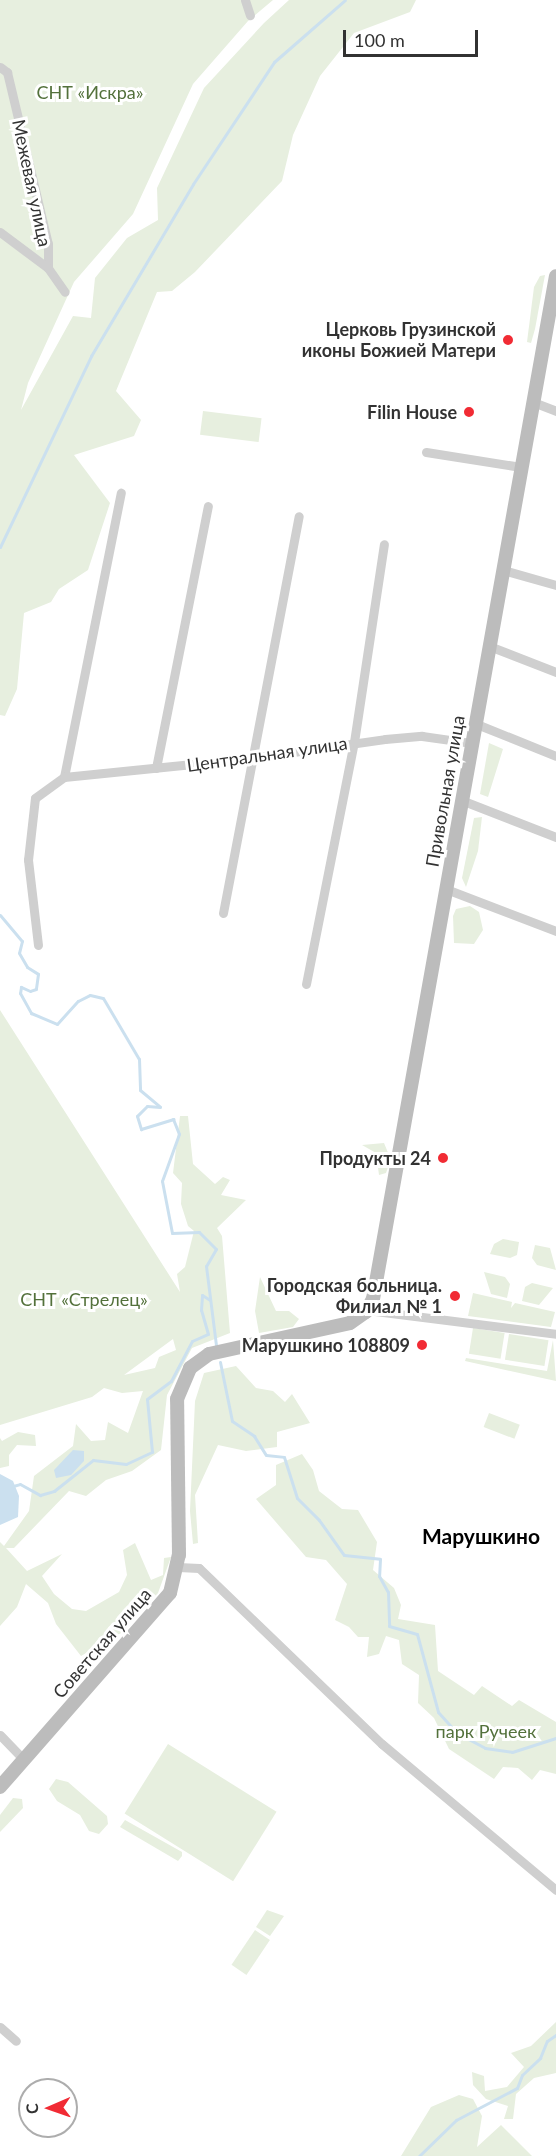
<!DOCTYPE html>
<html>
<head>
<meta charset="utf-8">
<style>
	body { margin:0 }
	#map { position:relative; width:556px; height:2156px; overflow:hidden; background:#fff; font-family:Lato,sans-serif }
	div>[style] { position:absolute }
	[style*='--x'] { left:calc(var(--x)*1px); top:calc(var(--y)*1px); width:calc(var(--w)*1px); rotate:calc(var(--a)*1deg) }
	.green>* { inset:0; background:#e7efdf; transform-origin:0 0 }
	.water>* { inset:0; background:#cbe0ef }
	.stream>* { height:3px; margin:-1.5px; padding:0 1.5px; transform-origin:1.5px; border-radius:1.5px; background:#cbe0ef }
	.street>* { height:9px; margin:-4.5px; padding:0 4.5px; transform-origin:4.5px; border-radius:4.5px; background:#cfcfcf }
	.secondary>* { height:14px; margin:-7px; padding:0 7px; transform-origin:7px; border-radius:7px; background:#bcbcbc }
	.dots>* { width:16px; height:16px; translate:-50% -50%; box-sizing:border-box; border:3px solid #fff; border-radius:50% }
	span { translate:-50% -50%; white-space:nowrap; text-align:center; line-height:1.15; -webkit-text-stroke:6px #fff; paint-order:stroke }
	.park-label { font-size:18px; color:#53713b }
	.street-label { font-size:18px; color:#323232 }
	.poi-label { font-size:18px; color:#323232; font-weight:700 }
	.right { translate:-100% -50%; text-align:right }
	.quarter-label { font-size:21px; color:#000; font-weight:700 }
	.north { position:absolute; left:18px; top:2078px; width:60px; height:60px; box-sizing:border-box; background:#fff; border:2px solid #adadad; border-radius:50%; rotate:268deg; font-size:16px; font-weight:700; line-height:24px; text-align:center; color:#323232 }
	.north::after { content:''; display:block; margin:auto; width:21px; height:27px; background:#f12b34; clip-path:polygon(50% 0,100% 100%,50% 72%,0 100%) }
	.scale { position:absolute; left:343px; top:30px; width:135px; height:27px; box-sizing:border-box; border:3px solid #323232; border-top:0; padding-left:8px; font-size:18px; line-height:21px; white-space:nowrap; color:#323232; -webkit-text-stroke:4px #fff; paint-order:stroke }
</style>
</head>
<body>
<div id="map">
	<div class="green">
		<i style="clip-path:polygon(0 0,273px 0,248px 21px,193px 84px,133px 214px,74px 282px,28px 383px,21px 410px,73px 316px,91px 318px,95px 278px,127px 238px,158px 220px,157px 188px,204px 88px,264px 23px,289px 0,416px 0,410px 12px,354px 33px,320px 76px,293px 135px,282px 181px,195px 272px,172px 291px,157px 292px,116px 391px,141px 420px,134px 436px,74px 455px,110px 503px,88px 570px,59px 589px,51px 602px,24px 613px,17px 689px,5px 716px,0 715px)"></i>
		<i style="clip-path:polygon(545px 275px,535px 329px,531px 343px,527px 342px,534px 287px,540px 276px)"></i>
		<i style="left:203px;top:411px;width:59px;height:24px;rotate:7deg"></i>
		<i style="clip-path:polygon(489px 743px,503px 749px,488px 797px,480px 794px)"></i>
		<i style="clip-path:polygon(482px 817px,478px 851px,466px 887px,462px 878px,474px 818px)"></i>
		<i style="clip-path:polygon(470px 906px,479px 912px,483px 930px,474px 944px,454px 943px,453px 916px,456px 909px)"></i>
		<i style="clip-path:polygon(evenodd,0 1010px,180px 1292px,177px 1274px,185px 1267px,194px 1231px,188px 1226px,181px 1204px,182px 1183px,173px 1173px,180px 1116px,188px 1116px,193px 1164px,215px 1184px,223px 1177px,230px 1180px,221px 1195px,246px 1200px,217px 1228px,222px 1236px,230px 1333px,192px 1348px,167px 1395px,161px 1450px,132px 1471px,106px 1480px,86px 1496px,69px 1491px,14px 1548px,6px 1548px,27px 1571px,62px 1554px,42px 1576px,54px 1594px,72px 1609px,86px 1611px,119px 1592px,127px 1575px,123px 1550px,135px 1543px,151px 1580px,163px 1575px,164px 1558px,171px 1557px,158px 1593px,121px 1633px,81px 1656px,56px 1624px,48px 1603px,26px 1584px,17px 1607px,0 1626px,0 1542px,4px 1546px,29px 1511px,34px 1476px,73px 1446px,76px 1424px,91px 1441px,105px 1440px,108px 1422px,128px 1433px,143px 1391px,122px 1393px,104px 1388px,92px 1397px,0 1425px,0 1010px,173px 1339px,176px 1350px,159px 1357px,155px 1368px,124px 1375px,173px 1339px)"></i>
		<i style="clip-path:polygon(384px 1143px,389px 1155px,388px 1167px,386px 1173px,379px 1175px,376px 1153px,362px 1145px)"></i>
		<i style="clip-path:polygon(503px 1239px,519px 1242px,517px 1255px,510px 1258px,490px 1254px,494px 1244px)"></i>
		<i style="clip-path:polygon(535px 1245px,550px 1248px,556px 1270px,537px 1265px,532px 1258px)"></i>
		<i style="clip-path:polygon(484px 1272px,505px 1277px,510px 1284px,507px 1298px,491px 1294px)"></i>
		<i style="clip-path:polygon(260px 1277px,276px 1311px,289px 1311px,299px 1319px,293px 1327px,259px 1333px,255px 1311px)"></i>
		<i style="clip-path:polygon(532px 1283px,553px 1288px,539px 1305px,522px 1301px,525px 1287px)"></i>
		<i style="clip-path:polygon(473px 1293px,512px 1302px,511px 1308px,515px 1303px,555px 1312px,551px 1327px,468px 1316px)"></i>
		<i style="left:473px;top:1328px;width:32px;height:26px;rotate:9deg"></i>
		<i style="left:509px;top:1334px;width:40px;height:26px;rotate:9deg"></i>
		<i style="clip-path:polygon(553px 1340px,556px 1381px,465px 1361px,466px 1358px,547px 1371px)"></i>
		<i style="clip-path:polygon(236px 1366px,256px 1388px,273px 1391px,285px 1402px,292px 1394px,310px 1423px,277px 1432px,277px 1447px,246px 1451px,218px 1445px,195px 1495px,198px 1543px,193px 1544px,190px 1511px,195px 1401px,204px 1373px)"></i>
		<i style="left:489px;top:1413px;width:33px;height:15px;rotate:21deg"></i>
		<i style="clip-path:polygon(18px 1432px,35px 1435px,36px 1446px,17px 1445px,9px 1455px,9px 1466px,0 1468px,0 1438px,2px 1441px)"></i>
		<i style="clip-path:polygon(302px 1454px,313px 1470px,319px 1491px,342px 1509px,358px 1510px,377px 1542px,373px 1570px,394px 1588px,401px 1605px,398px 1619px,435px 1625px,438px 1671px,474px 1695px,482px 1686px,512px 1706px,519px 1700px,556px 1722px,556px 1774px,540px 1770px,532px 1780px,518px 1768px,503px 1767px,494px 1779px,449px 1749px,434px 1718px,418px 1703px,419px 1675px,402px 1664px,399px 1640px,386px 1636px,379px 1654px,367px 1657px,369px 1637px,358px 1637px,349px 1627px,335px 1620px,347px 1584px,326px 1560px,306px 1557px,256px 1499px,276px 1485px,276px 1465px)"></i>
		<i style="left:168px;top:1744px;width:128px;height:82px;rotate:32deg"></i>
		<i style="clip-path:polygon(56px 1779px,68px 1782px,107px 1816px,108px 1824px,99px 1834px,89px 1831px,80px 1815px,57px 1801px,49px 1789px)"></i>
		<i style="clip-path:polygon(13px 1798px,22px 1799px,23px 1808px,0 1832px,0 1815px)"></i>
		<i style="clip-path:polygon(125px 1820px,182px 1852px,182px 1856px,178px 1861px,120px 1827px)"></i>
		<i style="clip-path:polygon(267px 1910px,284px 1916px,270px 1936px,256px 1927px)"></i>
		<i style="left:255px;top:1930px;width:18px;height:42px;rotate:34deg"></i>
		<i style="clip-path:polygon(556px 2022px,556px 2073px,534px 2078px,516px 2094px,513px 2119px,504px 2119px,508px 2106px,486px 2099px,473px 2085px,472px 2072px,484px 2076px,485px 2091px,507px 2087px,524px 2067px,511px 2053px,531px 2046px)"></i>
		<i style="clip-path:polygon(459px 2095px,473px 2099px,482px 2116px,477px 2147px,501px 2125px,532px 2156px,401px 2156px,431px 2107px)"></i>
	</div>
	<div class="water">
		<i style="clip-path:polygon(73px 1450px,84px 1451px,84px 1461px,71px 1475px,56px 1478px,54px 1470px)"></i>
		<i style="clip-path:polygon(0 1474px,13px 1481px,19px 1496px,18px 1517px,0 1525px)"></i>
	</div>
	<div class="stream">
		<i style="--x:0;--y:547;--w:212;--a:-64.5"></i>
		<i style="--x:91;--y:356;--w:200;--a:-59.3"></i>
		<i style="--x:193;--y:184;--w:146;--a:-56.4"></i>
		<i style="--x:274;--y:62;--w:94;--a:-41.1"></i>
		<i style="--x:0;--y:915;--w:34;--a:50"></i>
		<i style="--x:22;--y:941;--w:12;--a:104"></i>
		<i style="--x:19;--y:953;--w:16;--a:60"></i>
		<i style="--x:27;--y:967;--w:13;--a:32"></i>
		<i style="--x:38;--y:974;--w:15;--a:98"></i>
		<i style="--x:36;--y:989;--w:6;--a:162"></i>
		<i style="--x:30;--y:991;--w:10;--a:-156"></i>
		<i style="--x:21;--y:987;--w:6;--a:99"></i>
		<i style="--x:20;--y:993;--w:23;--a:61"></i>
		<i style="--x:31;--y:1013;--w:28;--a:23"></i>
		<i style="--x:57;--y:1024;--w:31;--a:-48"></i>
		<i style="--x:78;--y:1001;--w:13;--a:-27"></i>
		<i style="--x:90;--y:995;--w:13;--a:13"></i>
		<i style="--x:103;--y:998;--w:71;--a:59.5"></i>
		<i style="--x:139;--y:1059;--w:31;--a:88"></i>
		<i style="--x:140;--y:1090;--w:26;--a:40"></i>
		<i style="--x:160;--y:1107;--w:13;--a:-176"></i>
		<i style="--x:147;--y:1106;--w:14;--a:135"></i>
		<i style="--x:137;--y:1116;--w:14;--a:73"></i>
		<i style="--x:141;--y:1129;--w:34;--a:-17"></i>
		<i style="--x:173;--y:1119;--w:16;--a:68"></i>
		<i style="--x:179;--y:1134;--w:50;--a:109.9"></i>
		<i style="--x:162;--y:1181;--w:53;--a:79.1"></i>
		<i style="--x:172;--y:1233;--w:27;--a:-2"></i>
		<i style="--x:199;--y:1232;--w:24;--a:45"></i>
		<i style="--x:216;--y:1249;--w:20;--a:120"></i>
		<i style="--x:206;--y:1266;--w:80;--a:82.8"></i>
		<i style="--x:220;--y:1362;--w:60;--a:78.5"></i>
		<i style="--x:232;--y:1421;--w:27;--a:34"></i>
		<i style="--x:254;--y:1436;--w:22;--a:58"></i>
		<i style="--x:266;--y:1455;--w:18;--a:6"></i>
		<i style="--x:284;--y:1457;--w:43;--a:72.4"></i>
		<i style="--x:297;--y:1498;--w:31;--a:45"></i>
		<i style="--x:319;--y:1520;--w:43;--a:54.5"></i>
		<i style="--x:344;--y:1555;--w:36;--a:6"></i>
		<i style="--x:380;--y:1559;--w:17;--a:93"></i>
		<i style="--x:379;--y:1576;--w:18;--a:61"></i>
		<i style="--x:388;--y:1592;--w:34;--a:88"></i>
		<i style="--x:389;--y:1626;--w:29;--a:16"></i>
		<i style="--x:417;--y:1634;--w:81;--a:74.9"></i>
		<i style="--x:438;--y:1712;--w:28;--a:48"></i>
		<i style="--x:457;--y:1733;--w:32;--a:28"></i>
		<i style="--x:485;--y:1748;--w:27;--a:8"></i>
		<i style="--x:512;--y:1752;--w:46;--a:-17.7"></i>
		<i style="--x:13;--y:1486;--w:7;--a:-16"></i>
		<i style="--x:20;--y:1484;--w:23;--a:29"></i>
		<i style="--x:40;--y:1495;--w:15;--a:-16"></i>
		<i style="--x:54;--y:1491;--w:50;--a:-38.5"></i>
		<i style="--x:93;--y:1460;--w:33;--a:7"></i>
		<i style="--x:126;--y:1464;--w:29;--a:-25"></i>
		<i style="--x:152;--y:1452;--w:53;--a:-95.4"></i>
		<i style="--x:147;--y:1399;--w:30;--a:-37"></i>
		<i style="--x:171;--y:1381;--w:45;--a:-62.3"></i>
		<i style="--x:192;--y:1341;--w:17;--a:-24"></i>
		<i style="--x:208;--y:1334;--w:25;--a:-106"></i>
		<i style="--x:201;--y:1310;--w:15;--a:-86"></i>
		<i style="--x:202;--y:1295;--w:9;--a:32"></i>
		<i style="--x:419;--y:2156;--w:52;--a:-44.2"></i>
		<i style="--x:456;--y:2120;--w:69;--a:-27.7"></i>
		<i style="--x:517;--y:2088;--w:14;--a:-69"></i>
		<i style="--x:522;--y:2075;--w:25;--a:-43"></i>
		<i style="--x:540;--y:2058;--w:18;--a:-68"></i>
		<i style="--x:547;--y:2041;--w:11;--a:-34"></i>
	</div>
	<div class="street">
		<i style="--x:245;--y:0;--w:16;--a:72"></i>
		<i style="--x:0;--y:67;--w:9;--a:36"></i>
		<i style="--x:7;--y:72;--w:177;--a:76.6"></i>
		<i style="--x:48;--y:244;--w:24;--a:90"></i>
		<i style="--x:0;--y:232;--w:60;--a:36.9"></i>
		<i style="--x:48;--y:268;--w:29;--a:55"></i>
		<i style="--x:533;--y:402;--w:25;--a:21"></i>
		<i style="--x:426;--y:452;--w:96;--a:9"></i>
		<i style="--x:503;--y:570;--w:55;--a:15.8"></i>
		<i style="--x:489;--y:646;--w:72;--a:21.2"></i>
		<i style="--x:474;--y:723;--w:88;--a:21.9"></i>
		<i style="--x:156;--y:768;--w:267;--a:-78.8"></i>
		<i style="--x:64;--y:777;--w:290;--a:-78.7"></i>
		<i style="--x:461;--y:800;--w:102;--a:21.3"></i>
		<i style="--x:446;--y:889;--w:118;--a:20.9"></i>
		<i style="--x:223;--y:913;--w:404;--a:-79.2"></i>
		<i style="--x:38;--y:945;--w:86;--a:-96.7"></i>
		<i style="--x:28;--y:860;--w:62;--a:-83.6"></i>
		<i style="--x:35;--y:798;--w:36;--a:-36"></i>
		<i style="--x:64;--y:777;--w:189;--a:-5.8"></i>
		<i style="--x:252;--y:758;--w:134;--a:-8.1"></i>
		<i style="--x:385;--y:739;--w:37;--a:-5"></i>
		<i style="--x:422;--y:736;--w:49;--a:8.1"></i>
		<i style="--x:306;--y:984;--w:247;--a:-78.8"></i>
		<i style="--x:354;--y:742;--w:200;--a:-81.4"></i>
		<i style="--x:367;--y:1310;--w:191;--a:7.2"></i>
		<i style="--x:178;--y:1567;--w:21;--a:3"></i>
		<i style="--x:199;--y:1568;--w:254;--a:43.9"></i>
		<i style="--x:382;--y:1744;--w:227;--a:40"></i>
		<i style="--x:0;--y:1735;--w:35;--a:46"></i>
		<i style="--x:0;--y:2027;--w:21;--a:41"></i>
	</div>
	<div class="secondary">
		<i style="--x:0;--y:1787;--w:258;--a:-48.8"></i>
		<i style="--x:170;--y:1593;--w:39;--a:-77"></i>
		<i style="--x:179;--y:1555;--w:156;--a:-90.7"></i>
		<i style="--x:177;--y:1399;--w:34;--a:-67"></i>
		<i style="--x:190;--y:1368;--w:24;--a:-36"></i>
		<i style="--x:209;--y:1354;--w:144;--a:-12.4"></i>
		<i style="--x:350;--y:1323;--w:19;--a:-35"></i>
		<i style="--x:366;--y:1312;--w:15;--a:-62"></i>
		<i style="--x:373;--y:1299;--w:1039;--a:-79.86"></i>
	</div>
	<div class="dots">
		<i style="left:508px;top:340px;background:#f12b34"></i>
		<i style="left:469px;top:412px;background:#f12b34"></i>
		<i style="left:443px;top:1158px;background:#f12b34"></i>
		<i style="left:455px;top:1296px;background:#f12b34"></i>
		<i style="left:422px;top:1345px;background:#f12b34"></i>
	</div>
	<div class="park-label">
		<span style="left:90px;top:92px">СНТ «Искра»</span>
		<span style="left:84px;top:1299px">СНТ «Стрелец»</span>
		<span style="left:486px;top:1731px">парк Ручеек</span>
	</div>
	<div class="street-label">
		<span style="left:32px;top:183px;rotate:78deg">Межевая улица</span>
		<span style="left:267px;top:754px;rotate:-8deg">Центральная улица</span>
		<span style="left:445px;top:791px;rotate:-80deg">Привольная улица</span>
		<span style="left:102px;top:1643px;rotate:-49deg">Советская улица</span>
	</div>
	<div class="poi-label">
		<span class="right" style="left:496px;top:340px">Церковь Грузинской<br>иконы Божией Матери</span>
		<span class="right" style="left:457px;top:412px">Filin House</span>
		<span class="right" style="left:431px;top:1158px">Продукты 24</span>
		<span class="right" style="left:442px;top:1296px">Городская больница.<br>Филиал № 1</span>
		<span class="right" style="left:410px;top:1345px">Марушкино 108809</span>
	</div>
	<div class="quarter-label">
		<span style="left:481px;top:1536px">Марушкино</span>
	</div>
	<div class="north">С</div>
	<div class="scale">100 m</div>
</div>
</body>
</html>
